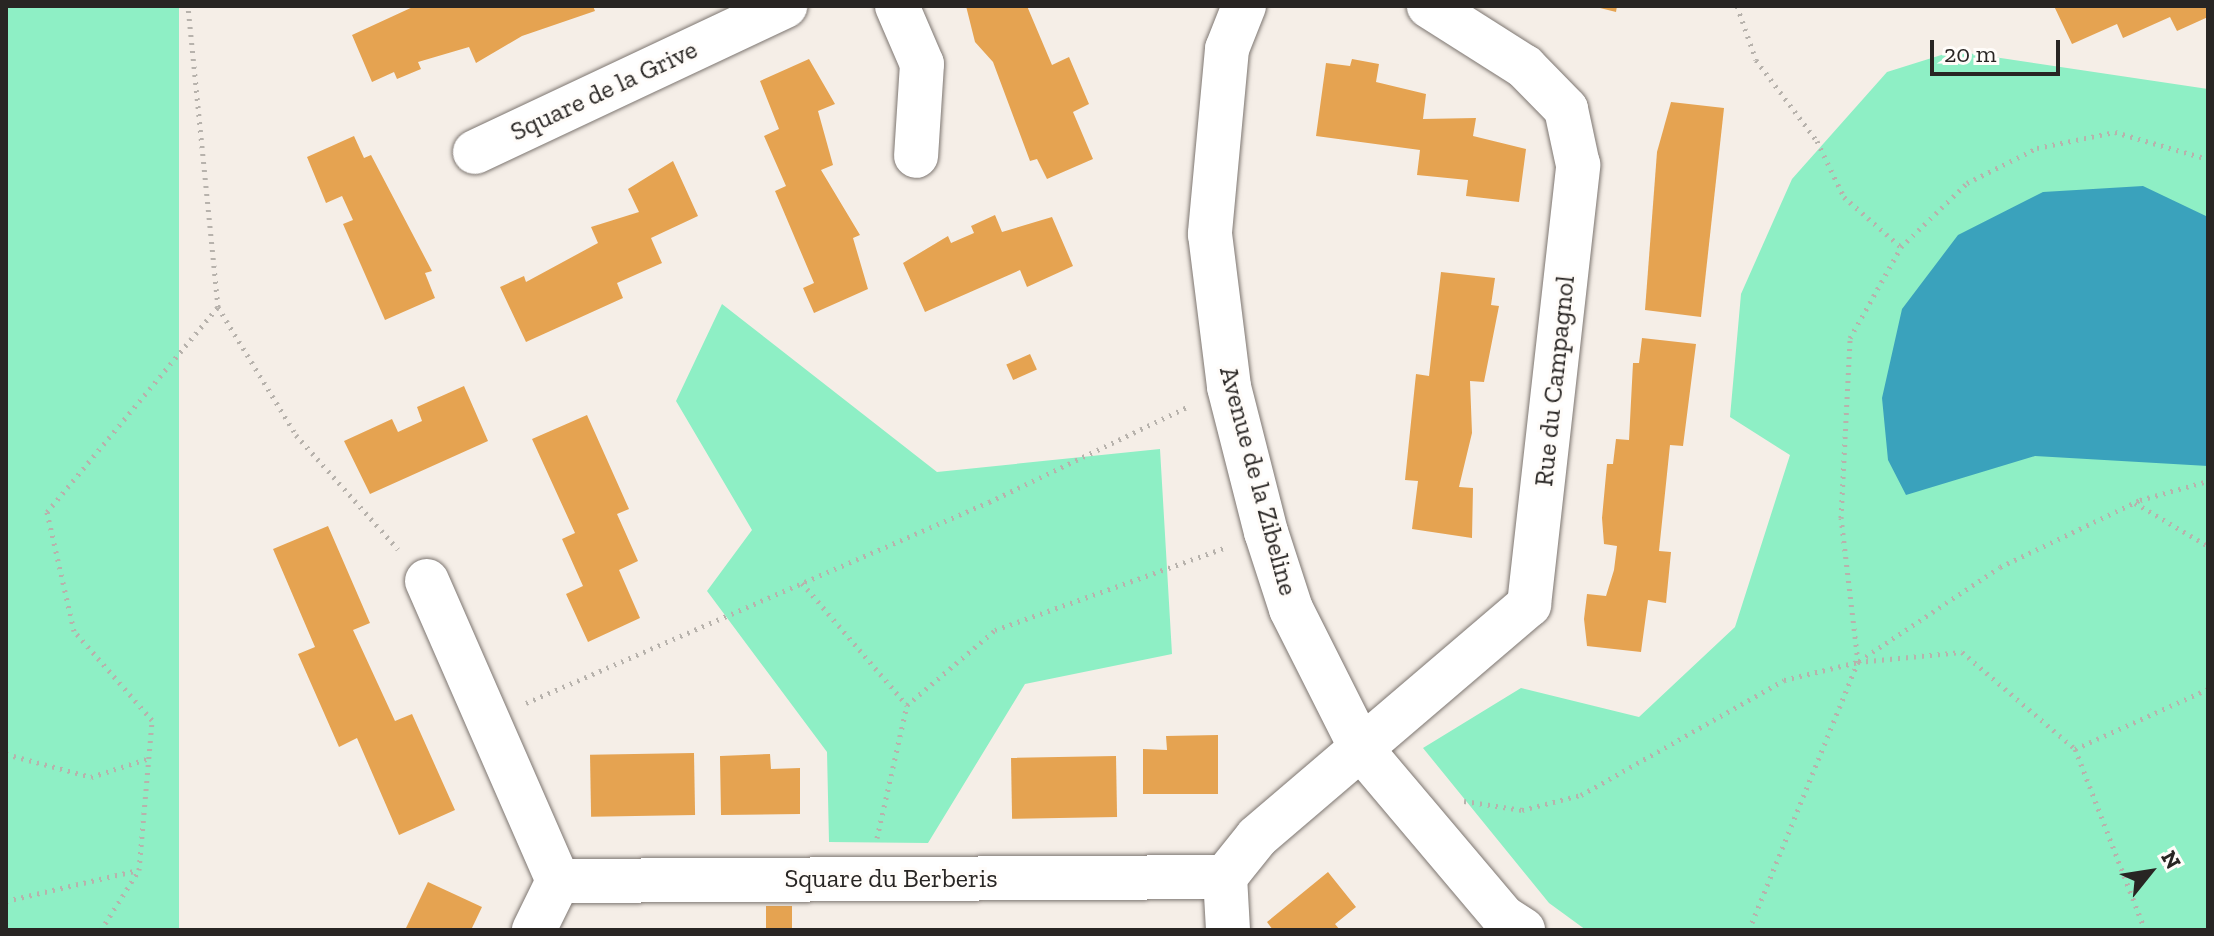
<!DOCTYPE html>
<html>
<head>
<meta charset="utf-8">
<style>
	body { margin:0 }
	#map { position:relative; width:2214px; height:936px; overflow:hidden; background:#f5eee7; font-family:"Zilla Slab",serif }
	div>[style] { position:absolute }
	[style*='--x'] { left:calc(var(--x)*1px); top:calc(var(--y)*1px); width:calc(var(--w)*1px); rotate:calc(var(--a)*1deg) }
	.green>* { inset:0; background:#8eefc5; transform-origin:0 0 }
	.water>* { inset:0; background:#3aa2bc }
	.building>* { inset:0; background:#e5a351; transform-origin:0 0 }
	.path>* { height:5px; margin-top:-2.5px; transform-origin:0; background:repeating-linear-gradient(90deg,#b7b2ac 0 2px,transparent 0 8px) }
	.roads { filter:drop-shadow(0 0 2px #7d7671) drop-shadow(0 0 2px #7d7671) }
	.minor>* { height:44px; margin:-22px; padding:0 22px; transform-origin:22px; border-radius:22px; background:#fff }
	span { translate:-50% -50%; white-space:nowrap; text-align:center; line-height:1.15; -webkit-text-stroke:6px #fffcf9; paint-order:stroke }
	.street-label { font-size:26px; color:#282523 }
	.frame { position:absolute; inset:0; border:8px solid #282523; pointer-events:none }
	.north { position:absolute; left:2110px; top:832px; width:80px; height:80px; -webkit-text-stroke:6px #fffcf9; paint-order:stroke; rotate:60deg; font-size:22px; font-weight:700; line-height:32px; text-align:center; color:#282523 }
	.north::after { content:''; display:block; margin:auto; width:28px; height:36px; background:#282523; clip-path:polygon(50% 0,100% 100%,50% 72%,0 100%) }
	.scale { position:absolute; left:1930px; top:40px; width:130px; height:36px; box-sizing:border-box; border:4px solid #282523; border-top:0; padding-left:10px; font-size:24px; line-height:28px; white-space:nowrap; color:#282523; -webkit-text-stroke:6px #fffcf9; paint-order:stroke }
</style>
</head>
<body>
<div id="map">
	<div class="green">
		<i style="left:6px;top:6px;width:173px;height:924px"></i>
		<i style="clip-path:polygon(1954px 51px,2208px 89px,2208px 930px,1586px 930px,1549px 903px,1423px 748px,1521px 688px,1639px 717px,1735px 627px,1790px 455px,1730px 417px,1741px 294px,1792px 179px,1887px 72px)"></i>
		<i style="clip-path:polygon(722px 304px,937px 472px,1160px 449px,1172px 654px,1025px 684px,928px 843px,829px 842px,827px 752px,707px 591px,752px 530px,676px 401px)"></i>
	</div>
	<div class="water">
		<i style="clip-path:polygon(2143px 186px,2208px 217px,2208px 466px,2035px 456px,1906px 495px,1888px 460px,1882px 398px,1902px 309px,1958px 235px,2043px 192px)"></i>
	</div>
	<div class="building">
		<i style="clip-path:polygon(415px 6px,593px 6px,595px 11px,522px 36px,476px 63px,469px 47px,418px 62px,421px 69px,397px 79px,394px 72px,372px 82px,352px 35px)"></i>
		<i style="clip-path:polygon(966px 6px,1027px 6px,1052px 65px,1069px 57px,1089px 104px,1073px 112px,1093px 159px,1047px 179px,1037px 159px,1030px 161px,993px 62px,975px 42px)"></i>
		<i style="clip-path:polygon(1592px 6px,1617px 6px,1616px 12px)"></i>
		<i style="clip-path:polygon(2054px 6px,2208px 6px,2208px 17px,2177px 31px,2170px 17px,2123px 38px,2117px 24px,2072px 44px)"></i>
		<i style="clip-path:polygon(809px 59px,835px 104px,818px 111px,833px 165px,821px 170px,860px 235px,853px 238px,868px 289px,814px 313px,803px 288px,814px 283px,775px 191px,786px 186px,764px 136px,779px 129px,760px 81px)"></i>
		<i style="clip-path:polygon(1352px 59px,1379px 64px,1376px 82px,1426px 94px,1423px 119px,1476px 118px,1473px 136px,1526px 149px,1519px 202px,1466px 196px,1468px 180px,1417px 175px,1420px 150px,1316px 136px,1326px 63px,1350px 66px)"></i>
		<i style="clip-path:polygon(1671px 102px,1724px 108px,1701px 317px,1645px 310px,1657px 152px)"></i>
		<i style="clip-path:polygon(354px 136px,364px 158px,371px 155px,432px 271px,425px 273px,435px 298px,385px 320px,343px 224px,353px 220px,342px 196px,326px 203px,307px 157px)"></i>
		<i style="clip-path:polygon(673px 161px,698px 216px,651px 238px,662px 263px,617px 283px,623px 298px,526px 342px,500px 287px,524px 276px,526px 282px,598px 243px,591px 227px,639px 212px,628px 189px)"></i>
		<i style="clip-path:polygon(995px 215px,1002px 232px,1052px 217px,1073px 266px,1027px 287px,1020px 270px,925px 312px,903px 263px,948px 236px,951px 243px,974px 233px,971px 226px)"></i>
		<i style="clip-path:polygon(1441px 272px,1495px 278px,1491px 305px,1499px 306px,1484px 382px,1470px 381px,1472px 433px,1459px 487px,1473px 488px,1472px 538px,1412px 529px,1418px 481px,1405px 480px,1416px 374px,1429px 376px)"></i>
		<i style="clip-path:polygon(1642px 338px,1696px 344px,1683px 446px,1670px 445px,1659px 551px,1671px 552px,1666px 603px,1648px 600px,1641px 652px,1587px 646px,1584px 619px,1587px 594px,1606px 596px,1614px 570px,1617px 546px,1604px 544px,1602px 518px,1607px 464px,1613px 464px,1616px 439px,1629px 440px,1633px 363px,1639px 363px)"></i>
		<i style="left:1030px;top:354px;width:17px;height:26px;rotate:66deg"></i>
		<i style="clip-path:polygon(464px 386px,488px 441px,370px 494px,344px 441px,392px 419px,398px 432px,422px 421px,417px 407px)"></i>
		<i style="clip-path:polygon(587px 415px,629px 509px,617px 514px,638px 561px,619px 570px,640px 618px,588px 642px,566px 594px,583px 586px,562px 539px,575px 533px,532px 439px)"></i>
		<i style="clip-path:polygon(328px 526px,370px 623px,353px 630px,395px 721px,412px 714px,455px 810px,399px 835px,357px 738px,339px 747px,298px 654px,315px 647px,273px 549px)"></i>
		<i style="clip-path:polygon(1218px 735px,1218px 794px,1143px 794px,1143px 749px,1167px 750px,1166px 736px)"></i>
		<i style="left:694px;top:753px;width:62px;height:104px;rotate:89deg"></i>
		<i style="clip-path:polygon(770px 754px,771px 769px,800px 768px,800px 814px,721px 815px,720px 756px)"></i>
		<i style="left:1116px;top:756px;width:61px;height:105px;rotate:89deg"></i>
		<i style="clip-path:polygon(1328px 872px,1356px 907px,1335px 924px,1340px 930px,1273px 930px,1267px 922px)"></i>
		<i style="clip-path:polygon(428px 882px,482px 907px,471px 930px,406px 928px)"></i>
		<i style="left:766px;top:906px;width:26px;height:24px"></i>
	</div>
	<div class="path">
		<i style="--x:1737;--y:6;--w:57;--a:70.6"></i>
		<i style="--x:1756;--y:60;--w:101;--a:53"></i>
		<i style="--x:1817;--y:141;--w:62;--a:64.3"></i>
		<i style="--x:1844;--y:197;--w:76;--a:41.3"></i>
		<i style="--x:218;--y:307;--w:150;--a:58.6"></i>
		<i style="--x:296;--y:435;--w:153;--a:48.2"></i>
		<i style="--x:2135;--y:503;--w:85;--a:30.5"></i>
		<i style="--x:802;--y:583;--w:161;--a:49.3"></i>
		<i style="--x:1859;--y:661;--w:169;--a:-33.7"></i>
		<i style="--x:2000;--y:567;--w:155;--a:-25.6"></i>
		<i style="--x:2140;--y:500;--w:71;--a:-15.6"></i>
		<i style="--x:526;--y:703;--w:505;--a:-23.47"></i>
		<i style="--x:989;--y:502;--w:222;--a:-25.6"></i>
		<i style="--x:6;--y:754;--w:88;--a:15.1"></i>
		<i style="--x:91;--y:777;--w:62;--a:-17.9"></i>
		<i style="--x:1464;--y:801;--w:59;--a:8.8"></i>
		<i style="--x:1522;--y:810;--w:61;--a:-14.3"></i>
		<i style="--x:1581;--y:795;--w:233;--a:-29.5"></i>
		<i style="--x:1784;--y:680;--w:76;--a:-13.7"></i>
		<i style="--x:1858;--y:662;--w:104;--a:-5.5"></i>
		<i style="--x:1962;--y:652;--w:149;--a:40.6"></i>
		<i style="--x:877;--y:838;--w:136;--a:-77.3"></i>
		<i style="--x:907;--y:705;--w:116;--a:-40.4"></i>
		<i style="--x:995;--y:630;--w:246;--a:-19.7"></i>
		<i style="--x:6;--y:901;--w:136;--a:-13.2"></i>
		<i style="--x:101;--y:930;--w:71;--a:-57.7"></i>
		<i style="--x:139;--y:870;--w:151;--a:-85"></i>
		<i style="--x:152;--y:720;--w:118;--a:-131.2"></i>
		<i style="--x:74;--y:631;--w:122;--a:-102.8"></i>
		<i style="--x:47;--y:512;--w:267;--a:-50.2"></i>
		<i style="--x:218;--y:307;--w:302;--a:-95.7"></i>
		<i style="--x:1749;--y:930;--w:289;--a:-67.9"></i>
		<i style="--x:1858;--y:662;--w:145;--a:-96.7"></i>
		<i style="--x:1841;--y:518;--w:180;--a:-87.1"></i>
		<i style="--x:1850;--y:338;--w:104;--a:-60.7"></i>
		<i style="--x:1901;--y:247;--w:92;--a:-44.1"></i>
		<i style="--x:1967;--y:183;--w:78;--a:-26.6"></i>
		<i style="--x:2037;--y:148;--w:80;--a:-11.6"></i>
		<i style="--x:2115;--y:132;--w:97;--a:16.2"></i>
		<i style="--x:2145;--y:930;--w:194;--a:-111.1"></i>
		<i style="--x:2075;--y:749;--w:146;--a:-24.3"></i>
	</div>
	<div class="roads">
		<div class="minor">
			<i style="--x:897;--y:6;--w:63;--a:66.7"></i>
			<i style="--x:922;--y:64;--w:92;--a:93.7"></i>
			<i style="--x:1244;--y:6;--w:46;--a:111.6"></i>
			<i style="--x:1227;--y:49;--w:186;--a:95.3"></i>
			<i style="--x:1210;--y:234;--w:154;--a:82.9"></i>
			<i style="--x:1229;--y:387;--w:150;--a:75.7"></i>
			<i style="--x:1266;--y:532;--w:81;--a:72"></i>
			<i style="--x:1291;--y:609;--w:158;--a:63.3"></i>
			<i style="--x:1362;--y:750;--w:219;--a:49.8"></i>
			<i style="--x:1503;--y:917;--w:24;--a:33"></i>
			<i style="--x:475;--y:152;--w:343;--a:-25.2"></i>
			<i style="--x:427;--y:581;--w:327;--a:66.4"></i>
			<i style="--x:558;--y:881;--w:55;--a:116.1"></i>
			<i style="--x:558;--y:881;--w:667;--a:-0.34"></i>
			<i style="--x:1228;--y:930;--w:53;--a:-93.2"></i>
			<i style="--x:1225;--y:877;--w:51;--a:-51.3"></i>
			<i style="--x:1257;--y:837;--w:358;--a:-40.5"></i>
			<i style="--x:1529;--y:605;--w:443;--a:-83.6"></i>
			<i style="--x:1578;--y:165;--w:57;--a:-102.1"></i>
			<i style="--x:1566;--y:109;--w:59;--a:-134.3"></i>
			<i style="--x:1525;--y:67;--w:114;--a:-147.6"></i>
		</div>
	</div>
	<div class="street-label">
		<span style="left:604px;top:91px;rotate:-25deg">Square de la Grive</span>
		<span style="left:1555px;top:381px;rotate:-84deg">Rue du Campagnol</span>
		<span style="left:1258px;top:481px;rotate:75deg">Avenue de la Zibeline</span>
		<span style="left:891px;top:879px">Square du Berberis</span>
	</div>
	<div class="frame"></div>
	<div class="north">N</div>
	<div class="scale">20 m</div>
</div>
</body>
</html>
